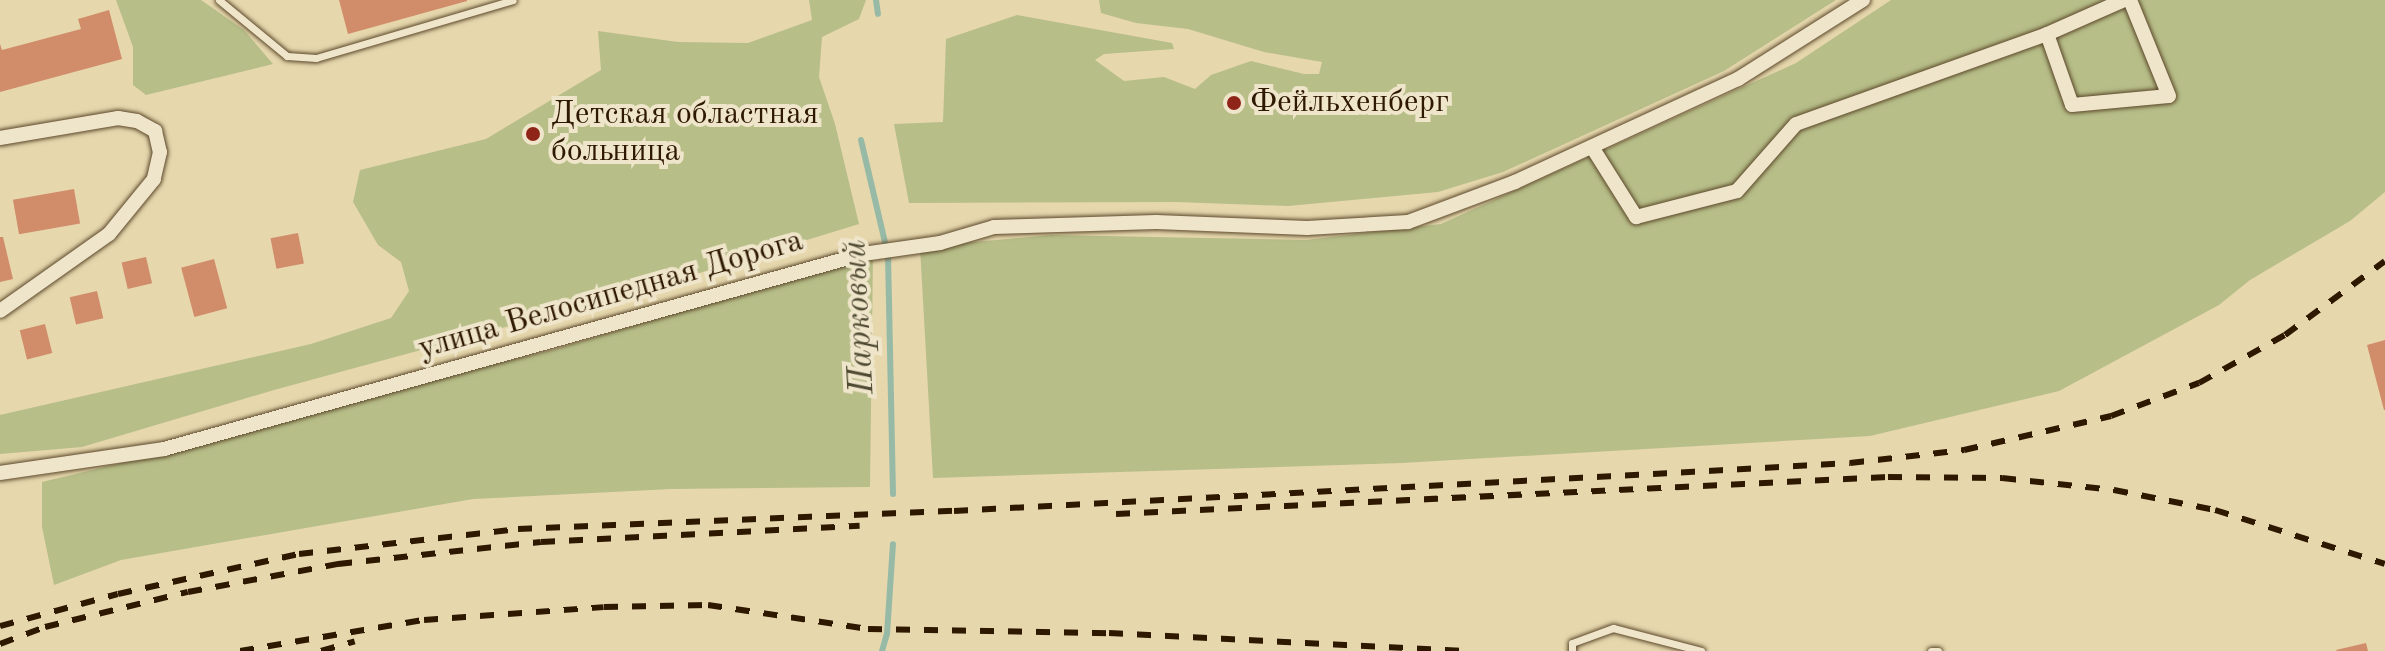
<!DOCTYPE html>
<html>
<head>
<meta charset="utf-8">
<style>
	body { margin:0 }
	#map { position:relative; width:2385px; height:651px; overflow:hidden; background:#e6d7ad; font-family:"Old Standard TT",serif }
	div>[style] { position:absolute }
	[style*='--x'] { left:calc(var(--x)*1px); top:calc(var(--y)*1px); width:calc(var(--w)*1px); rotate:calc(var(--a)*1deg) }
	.green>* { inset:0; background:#b7be88 }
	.stream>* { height:6px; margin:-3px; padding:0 3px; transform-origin:3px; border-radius:3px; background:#97baa7 }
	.building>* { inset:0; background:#d18c6a; transform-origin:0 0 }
	.roads { filter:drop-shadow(0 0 2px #5c482b) drop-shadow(0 0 2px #5c482b) }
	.lane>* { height:7px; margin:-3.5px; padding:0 3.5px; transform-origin:3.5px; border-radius:3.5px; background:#efe5ca }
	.street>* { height:14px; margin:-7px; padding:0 7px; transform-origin:7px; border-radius:7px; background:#efe5ca }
	.rail>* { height:6px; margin-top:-3px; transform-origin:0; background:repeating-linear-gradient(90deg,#2e1800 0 14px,transparent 0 28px) }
	.dots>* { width:22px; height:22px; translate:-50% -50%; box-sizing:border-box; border:4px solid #efe5ca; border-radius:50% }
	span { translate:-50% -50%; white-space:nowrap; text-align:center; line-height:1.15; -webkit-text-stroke:8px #efe5ca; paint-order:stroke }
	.poi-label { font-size:32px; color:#2e1800 }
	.left { translate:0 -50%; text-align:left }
	.street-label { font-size:32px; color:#2e1800 }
	.water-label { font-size:34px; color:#4e4932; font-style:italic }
</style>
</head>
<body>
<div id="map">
	<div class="green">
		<i style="clip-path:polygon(116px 0,201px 0,244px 30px,273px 64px,146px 95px,133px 85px,133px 47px)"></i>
		<i style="clip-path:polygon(809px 0,866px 0,859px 19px,822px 37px,819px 77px,835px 124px,859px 224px,667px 283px,274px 390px,82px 447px,0 454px,0 415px,311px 344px,391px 318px,409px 291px,401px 262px,378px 245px,353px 202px,360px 170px,486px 139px,601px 70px,598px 31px,678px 42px,748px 43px,812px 20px)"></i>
		<i style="clip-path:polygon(1099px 0,1836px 0,1724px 71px,1503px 172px,1438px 192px,1288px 206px,1176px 202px,909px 203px,894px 124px,943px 122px,946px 39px,1017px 15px,1172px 43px,1174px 49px,1104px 54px,1095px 60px,1124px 81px,1164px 77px,1195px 89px,1211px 75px,1251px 61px,1304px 74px,1319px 74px,1322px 62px,1264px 52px,1188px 29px,1136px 23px,1101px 13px)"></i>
		<i style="clip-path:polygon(1891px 0,2385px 0,2385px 192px,2350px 221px,2250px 280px,2219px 305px,2059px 391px,1870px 436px,1402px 463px,933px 478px,920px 247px,1051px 235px,1306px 240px,1441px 224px,1796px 63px)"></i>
		<i style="clip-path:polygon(873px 255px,870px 487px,671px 489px,473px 499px,121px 560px,54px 585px,42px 527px,42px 482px,259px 430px,387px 390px,552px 350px)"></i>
	</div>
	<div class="stream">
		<i style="--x:876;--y:0;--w:14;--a:82"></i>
		<i style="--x:861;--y:140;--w:118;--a:76.8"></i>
		<i style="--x:888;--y:255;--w:239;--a:88.8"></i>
		<i style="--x:882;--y:651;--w:18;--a:-74"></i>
		<i style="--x:887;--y:634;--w:90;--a:-86.2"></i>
	</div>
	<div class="building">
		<i style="clip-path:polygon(339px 0,467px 0,467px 1px,348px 34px)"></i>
		<i style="clip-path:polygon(109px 10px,122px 59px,0 92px,0 44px,2px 50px,81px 29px,78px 19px)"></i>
		<i style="left:74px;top:189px;width:35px;height:62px;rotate:80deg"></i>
		<i style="left:298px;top:233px;width:31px;height:28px;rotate:79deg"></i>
		<i style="clip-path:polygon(0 237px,3px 237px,13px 279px,0 282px)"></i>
		<i style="left:146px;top:257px;width:27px;height:25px;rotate:77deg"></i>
		<i style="left:214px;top:259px;width:51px;height:34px;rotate:75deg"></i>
		<i style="left:97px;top:291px;width:28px;height:28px;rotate:77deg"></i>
		<i style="left:45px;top:324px;width:30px;height:26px;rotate:76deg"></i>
		<i style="clip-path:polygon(2385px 340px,2385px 410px,2384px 410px,2367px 345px)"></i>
		<i style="clip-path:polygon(2366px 643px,2368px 651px,2337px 651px,2336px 650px)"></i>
	</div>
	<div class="roads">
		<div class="lane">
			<i style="--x:219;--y:0;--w:88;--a:39.5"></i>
			<i style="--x:287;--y:56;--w:29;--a:4"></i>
			<i style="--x:316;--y:58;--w:205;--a:-16.4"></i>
			<i style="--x:1572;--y:651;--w:8;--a:-90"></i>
			<i style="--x:1572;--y:643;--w:44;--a:-20.1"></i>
			<i style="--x:1613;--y:628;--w:91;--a:14.6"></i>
			<i style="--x:1931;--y:651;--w:7;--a:0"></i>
		</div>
		<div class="street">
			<i style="--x:2047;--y:34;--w:84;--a:-23.8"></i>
			<i style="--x:0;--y:138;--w:120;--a:-9.6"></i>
			<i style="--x:118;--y:118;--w:19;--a:9"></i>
			<i style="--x:137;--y:121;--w:21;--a:29"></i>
			<i style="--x:155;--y:131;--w:22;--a:77"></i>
			<i style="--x:160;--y:152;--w:28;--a:103"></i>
			<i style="--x:154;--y:179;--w:71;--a:129.3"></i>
			<i style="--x:109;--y:234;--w:133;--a:144.8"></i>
			<i style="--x:1592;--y:147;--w:83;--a:57.8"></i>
			<i style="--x:1636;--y:217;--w:104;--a:-14.4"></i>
			<i style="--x:1737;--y:191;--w:89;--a:-48.6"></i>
			<i style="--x:1796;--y:124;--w:267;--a:-19.7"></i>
			<i style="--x:2047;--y:34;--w:75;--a:70.6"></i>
			<i style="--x:2072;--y:105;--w:97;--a:-5.3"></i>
			<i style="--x:2169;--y:96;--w:104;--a:-112.1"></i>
			<i style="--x:0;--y:473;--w:166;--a:-8.3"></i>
			<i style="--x:164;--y:449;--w:726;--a:-15.59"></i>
			<i style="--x:863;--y:254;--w:78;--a:-8.1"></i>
			<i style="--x:940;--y:243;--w:56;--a:-16.5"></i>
			<i style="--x:994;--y:227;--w:162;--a:-1.8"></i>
			<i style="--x:1156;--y:222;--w:151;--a:2.3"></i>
			<i style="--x:1307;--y:228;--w:101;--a:-3.4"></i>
			<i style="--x:1408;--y:222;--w:114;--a:-20.5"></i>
			<i style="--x:1515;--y:182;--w:246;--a:-24.8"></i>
			<i style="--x:1738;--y:79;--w:148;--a:-32.3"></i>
		</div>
	</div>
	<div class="rail">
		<i style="--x:1116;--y:514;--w:773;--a:-2.74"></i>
		<i style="--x:1888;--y:477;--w:114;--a:0.5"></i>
		<i style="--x:2002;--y:478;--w:113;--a:6.1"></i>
		<i style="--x:2114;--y:490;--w:103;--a:11.2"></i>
		<i style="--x:2215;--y:510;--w:178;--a:17.6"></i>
		<i style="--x:0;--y:626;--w:122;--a:-15.2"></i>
		<i style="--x:118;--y:594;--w:185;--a:-12.5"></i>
		<i style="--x:299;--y:554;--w:220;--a:-6.5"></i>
		<i style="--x:518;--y:529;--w:436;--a:-2.4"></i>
		<i style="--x:954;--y:511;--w:700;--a:-3.03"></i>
		<i style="--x:1653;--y:474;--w:197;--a:-3.2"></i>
		<i style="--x:1850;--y:463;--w:115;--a:-6.5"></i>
		<i style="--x:1964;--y:450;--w:151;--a:-13"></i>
		<i style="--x:2111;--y:416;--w:94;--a:-20.6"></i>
		<i style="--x:2199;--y:383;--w:98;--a:-29.2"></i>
		<i style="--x:2285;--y:335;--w:124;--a:-36.5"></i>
		<i style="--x:0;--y:644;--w:48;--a:-20.7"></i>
		<i style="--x:45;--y:627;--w:147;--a:-13.8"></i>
		<i style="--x:188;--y:592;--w:153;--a:-10.6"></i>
		<i style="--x:338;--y:564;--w:204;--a:-6.2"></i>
		<i style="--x:541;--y:542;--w:319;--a:-2.9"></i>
		<i style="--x:240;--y:651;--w:187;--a:-9.6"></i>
		<i style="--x:424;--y:620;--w:180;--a:-4.1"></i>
		<i style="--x:604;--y:607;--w:104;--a:-1.1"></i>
		<i style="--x:708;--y:605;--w:162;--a:8.5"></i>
		<i style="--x:868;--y:629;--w:241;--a:1"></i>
		<i style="--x:1109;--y:633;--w:352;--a:2.9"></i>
		<i style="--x:321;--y:651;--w:35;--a:-16"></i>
	</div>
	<div class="dots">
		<i style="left:1234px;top:103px;background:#8f2418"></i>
		<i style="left:533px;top:134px;background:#8f2418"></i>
	</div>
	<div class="poi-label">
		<span class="left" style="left:1250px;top:103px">Фейльхенберг</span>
		<span class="left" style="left:551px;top:134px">Детская областная<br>больница</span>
	</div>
	<div class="street-label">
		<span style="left:611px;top:296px;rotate:-16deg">улица Велосипедная Дорога</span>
	</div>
	<div class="water-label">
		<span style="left:860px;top:317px;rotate:-93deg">Парковый</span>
	</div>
</div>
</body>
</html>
